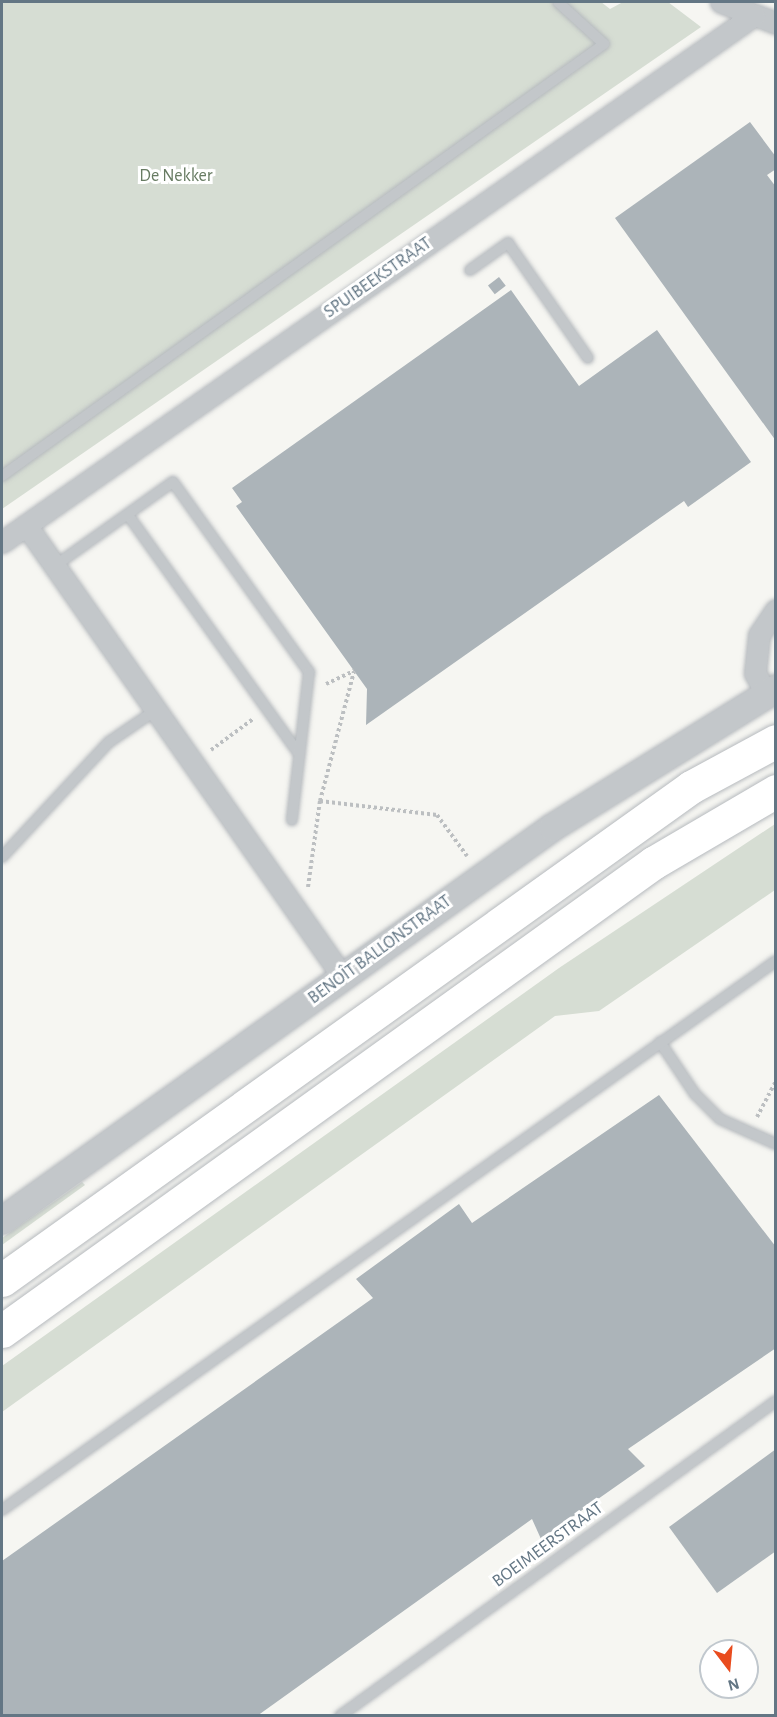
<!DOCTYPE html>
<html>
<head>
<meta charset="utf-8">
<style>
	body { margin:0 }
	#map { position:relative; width:777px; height:1717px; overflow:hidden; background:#f6f6f2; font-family:"Alegreya Sans",sans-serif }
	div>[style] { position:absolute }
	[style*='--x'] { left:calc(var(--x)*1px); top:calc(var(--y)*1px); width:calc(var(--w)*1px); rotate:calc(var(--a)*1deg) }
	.green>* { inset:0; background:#d6ddd3 }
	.building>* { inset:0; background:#acb4b9; transform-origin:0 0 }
	.path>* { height:4px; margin-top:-2px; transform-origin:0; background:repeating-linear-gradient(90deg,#bcbfc1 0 3px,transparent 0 6px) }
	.roads { filter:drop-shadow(0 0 2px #b6babe) drop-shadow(0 0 2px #b6babe) }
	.service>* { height:10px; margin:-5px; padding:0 5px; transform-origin:5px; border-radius:5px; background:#c3c7ca }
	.minor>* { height:21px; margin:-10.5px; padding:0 10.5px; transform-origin:10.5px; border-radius:10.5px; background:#c3c7ca }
	.tertiary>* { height:27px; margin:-13.5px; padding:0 13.5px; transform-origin:13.5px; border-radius:13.5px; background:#c3c7ca }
	.primary>* { height:33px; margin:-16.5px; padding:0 16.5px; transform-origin:16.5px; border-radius:16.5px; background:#fff }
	span { translate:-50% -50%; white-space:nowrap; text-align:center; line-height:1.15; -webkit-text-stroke:6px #fff; paint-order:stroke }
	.park-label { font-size:18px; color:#677b62 }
	.street-label { font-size:18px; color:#637684 }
	.frame { position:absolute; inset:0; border:3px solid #637684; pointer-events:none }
	.north { position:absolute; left:699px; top:1639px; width:60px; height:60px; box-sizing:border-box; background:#fff; border:2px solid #c1c8ce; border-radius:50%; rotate:164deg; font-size:16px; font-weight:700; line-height:24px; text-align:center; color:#637684 }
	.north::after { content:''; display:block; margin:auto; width:21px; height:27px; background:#e94c1e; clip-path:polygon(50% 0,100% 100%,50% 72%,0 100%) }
</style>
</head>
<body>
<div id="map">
	<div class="green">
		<i style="clip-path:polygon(2px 2px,601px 2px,610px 9px,623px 2px,668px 2px,701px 27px,2px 509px)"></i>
		<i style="clip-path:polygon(775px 824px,775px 890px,599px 1011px,555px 1016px,2px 1412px,2px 1366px,559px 968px)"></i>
		<i style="clip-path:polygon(82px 1182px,85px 1185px,2px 1245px,2px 1238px)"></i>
	</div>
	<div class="building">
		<i style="clip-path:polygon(750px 122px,776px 157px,776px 169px,767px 175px,776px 187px,776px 441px,615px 218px)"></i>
		<i style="left:499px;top:277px;width:11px;height:14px;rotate:52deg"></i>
		<i style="clip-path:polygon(511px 290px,579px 386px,657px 330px,751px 462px,688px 507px,684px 501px,366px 725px,367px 689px,236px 506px,242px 502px,232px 488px)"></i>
		<i style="clip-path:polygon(659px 1095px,776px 1247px,776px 1348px,628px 1449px,645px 1466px,541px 1539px,532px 1519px,257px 1716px,2px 1716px,2px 1561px,373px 1298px,356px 1279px,459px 1204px,472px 1223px)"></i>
		<i style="clip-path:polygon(776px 1449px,776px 1551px,717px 1593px,669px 1527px)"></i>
	</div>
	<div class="path">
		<i style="--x:326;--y:684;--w:31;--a:-25"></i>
		<i style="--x:211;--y:750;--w:52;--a:-36.4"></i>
		<i style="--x:320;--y:801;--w:118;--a:6.8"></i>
		<i style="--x:437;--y:815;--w:51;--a:53.8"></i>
		<i style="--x:308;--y:887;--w:87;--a:-82.1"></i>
		<i style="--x:320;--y:801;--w:134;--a:-75.3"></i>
		<i style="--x:757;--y:1117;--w:41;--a:-62.2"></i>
	</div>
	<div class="roads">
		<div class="service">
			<i style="--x:470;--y:270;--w:47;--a:-35.4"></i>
			<i style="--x:508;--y:243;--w:140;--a:55.2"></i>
			<i style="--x:2;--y:476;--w:741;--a:-35.66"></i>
			<i style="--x:604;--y:44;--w:62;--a:-137.6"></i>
			<i style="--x:128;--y:515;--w:294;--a:54.4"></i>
			<i style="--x:56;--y:565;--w:143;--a:-35.4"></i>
			<i style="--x:173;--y:482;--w:234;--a:54.4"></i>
			<i style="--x:309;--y:672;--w:149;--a:96.6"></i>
			<i style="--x:2;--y:857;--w:157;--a:-47.1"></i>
			<i style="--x:109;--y:742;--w:57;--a:-34.2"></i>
			<i style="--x:660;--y:1042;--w:63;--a:56.1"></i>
			<i style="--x:695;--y:1094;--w:35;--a:45"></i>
			<i style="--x:720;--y:1119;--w:61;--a:24.1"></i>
			<i style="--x:2;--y:1510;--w:949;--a:-35.35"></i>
			<i style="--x:340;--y:1716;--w:538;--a:-35.85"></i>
		</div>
		<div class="minor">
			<i style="--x:721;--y:2;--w:59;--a:20.9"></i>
			<i style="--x:26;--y:525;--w:552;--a:54.96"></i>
			<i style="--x:2;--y:542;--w:918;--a:-35.02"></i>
			<i style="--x:766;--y:693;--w:23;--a:-119"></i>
			<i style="--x:755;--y:673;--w:38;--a:-84"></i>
			<i style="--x:759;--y:635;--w:30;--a:-56"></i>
		</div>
		<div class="tertiary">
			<i style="--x:2;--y:1220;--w:676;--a:-35.55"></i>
			<i style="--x:552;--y:827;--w:264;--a:-31.8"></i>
		</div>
		<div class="primary">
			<i style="--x:2;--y:1280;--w:847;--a:-35.58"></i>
			<i style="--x:691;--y:787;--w:97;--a:-28.4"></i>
			<i style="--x:2;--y:1331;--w:802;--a:-35.71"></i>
			<i style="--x:653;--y:863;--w:143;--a:-30.3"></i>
		</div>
	</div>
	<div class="park-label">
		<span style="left:176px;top:176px">De Nekker</span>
	</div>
	<div class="street-label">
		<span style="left:378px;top:278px;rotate:-35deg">SPUIBEEKSTRAAT</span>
		<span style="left:380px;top:950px;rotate:-36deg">BENOÎT BALLONSTRAAT</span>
		<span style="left:548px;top:1545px;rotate:-36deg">BOEIMEERSTRAAT</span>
	</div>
	<div class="frame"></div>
	<div class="north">N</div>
</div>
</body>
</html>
